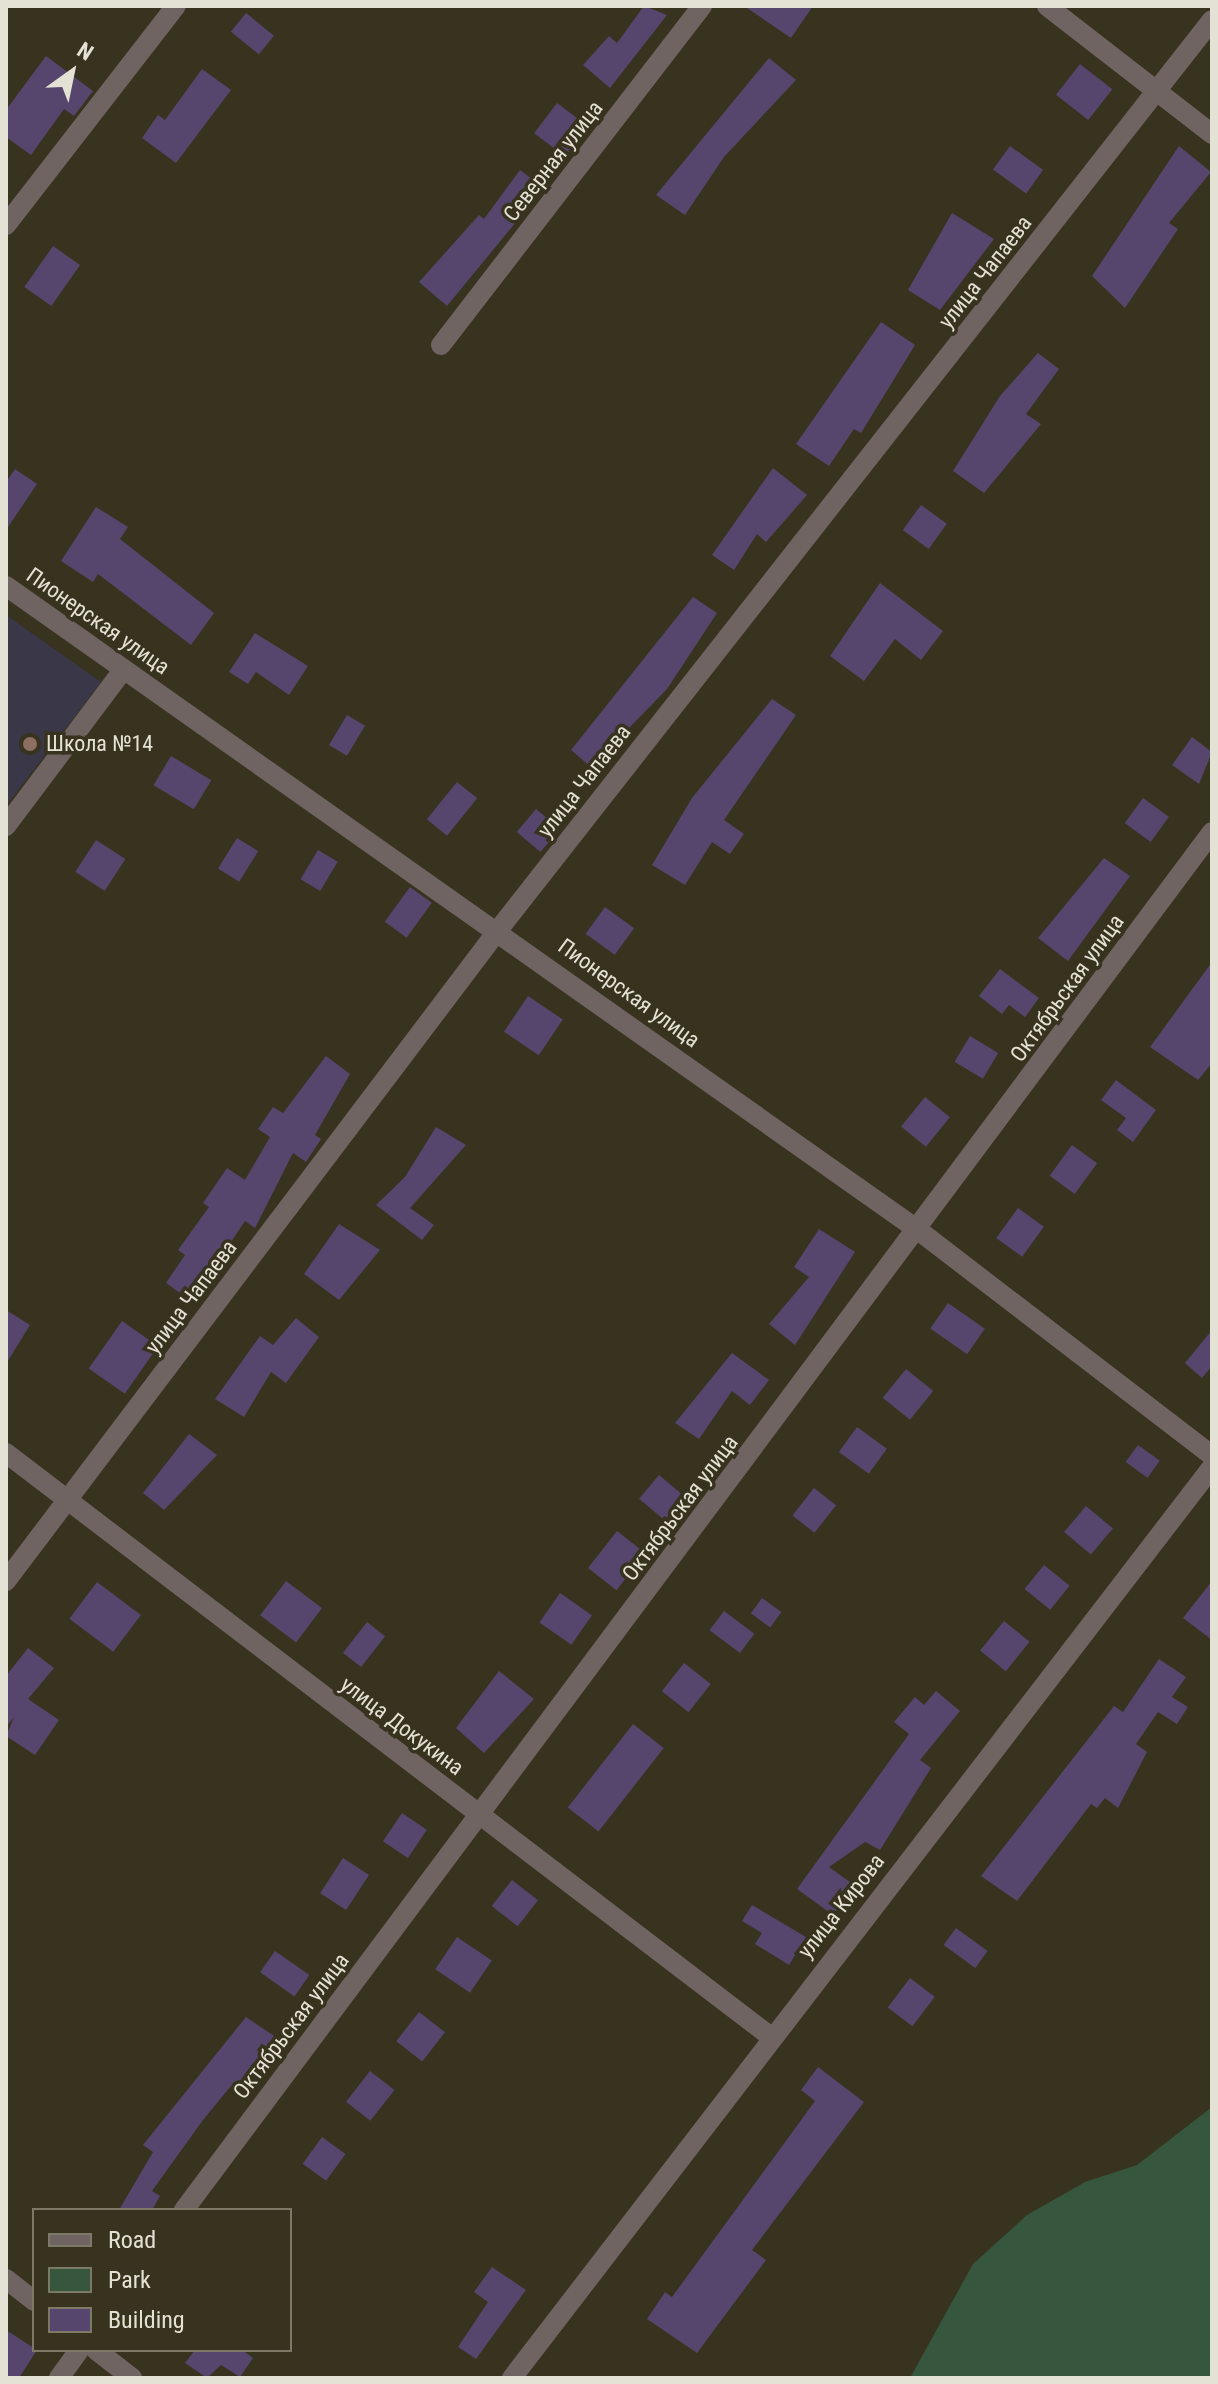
<!DOCTYPE html>
<html>
<head>
<meta charset="utf-8">
<style>
	body { margin:0 }
	#map { position:relative; width:1218px; height:2384px; overflow:hidden; background:#37331e; font-family:"Roboto Condensed",sans-serif }
	div>[style] { position:absolute }
	[style*='--x'] { left:calc(var(--x)*1px); top:calc(var(--y)*1px); width:calc(var(--w)*1px); rotate:calc(var(--a)*1deg) }
	.education>* { inset:0; background:#3a3749 }
	.green>* { inset:0; background:#37563e }
	.building>* { inset:0; background:#56466d; transform-origin:0 0 }
	.minor>* { height:20px; margin:-10px; padding:0 10px; transform-origin:10px; border-radius:10px; background:#6f6461 }
	.dots>* { width:22px; height:22px; translate:-50% -50%; box-sizing:border-box; border:4px solid #37331e; border-radius:50% }
	span { translate:-50% -50%; white-space:nowrap; text-align:center; line-height:1.15; -webkit-text-stroke:7px #37331e; paint-order:stroke }
	.street-label { font-size:22px; color:#e4e2d5 }
	.poi-label { font-size:22px; color:#e4e2d5 }
	.left { translate:0 -50%; text-align:left }
	.frame { position:absolute; inset:0; border:8px solid #e4e2d5; pointer-events:none }
	.legend { position:absolute; left:32px; top:2208px; width:260px; height:144px; box-sizing:border-box; background:#37331e; border:2px solid #7c7967; margin:0; padding:10px 14px; list-style:none; font-size:24px; color:#e4e2d5 }
	.legend li { display:flex; align-items:center; gap:16px; height:40px }
	.legend b { width:40px; border:2px solid #7c7967 }
	.north { position:absolute; left:32px; top:32px; width:80px; height:80px; -webkit-text-stroke:6px #37331e; paint-order:stroke; rotate:33deg; font-size:22px; font-weight:700; line-height:32px; text-align:center; color:#e4e2d5 }
	.north::after { content:''; display:block; margin:auto; width:28px; height:36px; background:#e4e2d5; clip-path:polygon(50% 0,100% 100%,50% 72%,0 100%) }
</style>
</head>
<body>
<div id="map">
	<div class="education">
		<i style="clip-path:polygon(6px 615px,101px 682px,6px 806px)"></i>
	</div>
	<div class="green">
		<i style="clip-path:polygon(1212px 2107px,1212px 2378px,910px 2378px,973px 2264px,1027px 2215px,1085px 2182px,1137px 2165px)"></i>
	</div>
	<div class="building">
		<i style="clip-path:polygon(644px 6px,667px 15px,610px 88px,583px 65px,609px 36px,617px 43px)"></i>
		<i style="clip-path:polygon(744px 6px,813px 6px,791px 38px)"></i>
		<i style="left:246px;top:13px;width:36px;height:24px;rotate:39deg"></i>
		<i style="clip-path:polygon(46px 56px,93px 91px,74px 116px,64px 109px,31px 155px,6px 137px,6px 110px)"></i>
		<i style="clip-path:polygon(769px 58px,796px 80px,724px 157px,685px 215px,656px 195px)"></i>
		<i style="left:1080px;top:64px;width:41px;height:39px;rotate:38deg"></i>
		<i style="clip-path:polygon(202px 69px,231px 90px,176px 163px,142px 138px,158px 115px,165px 120px)"></i>
		<i style="left:557px;top:103px;width:39px;height:38px;rotate:37deg"></i>
		<i style="left:1010px;top:146px;width:41px;height:29px;rotate:36deg"></i>
		<i style="clip-path:polygon(1179px 146px,1211px 172px,1169px 223px,1178px 229px,1125px 308px,1092px 276px)"></i>
		<i style="clip-path:polygon(520px 170px,544px 188px,447px 306px,419px 282px,479px 215px,484px 219px)"></i>
		<i style="clip-path:polygon(952px 213px,994px 239px,940px 310px,908px 290px)"></i>
		<i style="left:53px;top:246px;width:33px;height:50px;rotate:35deg"></i>
		<i style="clip-path:polygon(881px 322px,915px 345px,861px 433px,854px 429px,829px 466px,796px 444px)"></i>
		<i style="clip-path:polygon(1038px 353px,1059px 369px,1026px 414px,1041px 424px,984px 493px,953px 471px,1000px 396px)"></i>
		<i style="clip-path:polygon(773px 468px,807px 495px,766px 542px,757px 534px,734px 570px,712px 555px)"></i>
		<i style="clip-path:polygon(15px 469px,37px 484px,6px 530px,6px 482px)"></i>
		<i style="left:921px;top:505px;width:32px;height:31px;rotate:36deg"></i>
		<i style="clip-path:polygon(96px 507px,128px 527px,120px 539px,214px 613px,191px 645px,98px 574px,93px 582px,61px 561px)"></i>
		<i style="clip-path:polygon(880px 583px,943px 631px,921px 660px,895px 639px,864px 681px,830px 656px)"></i>
		<i style="clip-path:polygon(693px 597px,717px 613px,667px 689px,591px 767px,571px 750px)"></i>
		<i style="clip-path:polygon(255px 633px,308px 666px,289px 695px,256px 672px,248px 684px,229px 672px)"></i>
		<i style="clip-path:polygon(772px 699px,796px 715px,724px 820px,744px 834px,730px 854px,712px 842px,685px 885px,652px 865px,692px 798px)"></i>
		<i style="left:347px;top:715px;width:21px;height:35px;rotate:31deg"></i>
		<i style="clip-path:polygon(1192px 737px,1212px 752px,1199px 784px,1172px 765px)"></i>
		<i style="left:171px;top:756px;width:47px;height:34px;rotate:31deg"></i>
		<i style="left:457px;top:782px;width:26px;height:48px;rotate:39deg"></i>
		<i style="left:1143px;top:798px;width:32px;height:31px;rotate:36deg"></i>
		<i style="left:536px;top:809px;width:31px;height:30px;rotate:40deg"></i>
		<i style="left:237px;top:838px;width:25px;height:36px;rotate:32deg"></i>
		<i style="left:96px;top:840px;width:35px;height:38px;rotate:33deg"></i>
		<i style="left:318px;top:850px;width:23px;height:34px;rotate:31deg"></i>
		<i style="clip-path:polygon(1104px 858px,1130px 876px,1068px 961px,1038px 938px)"></i>
		<i style="left:410px;top:887px;width:27px;height:43px;rotate:36deg"></i>
		<i style="left:605px;top:907px;width:36px;height:33px;rotate:36deg"></i>
		<i style="clip-path:polygon(1212px 962px,1212px 1063px,1198px 1080px,1150px 1047px)"></i>
		<i style="clip-path:polygon(1000px 969px,1039px 998px,1025px 1017px,1009px 1005px,1002px 1014px,979px 996px)"></i>
		<i style="left:528px;top:996px;width:42px;height:43px;rotate:34deg"></i>
		<i style="left:970px;top:1036px;width:33px;height:30px;rotate:31deg"></i>
		<i style="clip-path:polygon(326px 1056px,350px 1074px,315px 1135px,321px 1139px,306px 1162px,293px 1153px,255px 1228px,245px 1221px,191px 1301px,166px 1283px,185px 1255px,178px 1250px,209px 1207px,203px 1203px,227px 1168px,245px 1180px,270px 1137px,258px 1129px,273px 1107px,283px 1113px)"></i>
		<i style="clip-path:polygon(1116px 1080px,1156px 1110px,1133px 1142px,1117px 1130px,1126px 1118px,1101px 1100px)"></i>
		<i style="left:925px;top:1097px;width:32px;height:38px;rotate:39deg"></i>
		<i style="clip-path:polygon(436px 1127px,466px 1145px,410px 1208px,434px 1225px,422px 1240px,376px 1205px,405px 1177px)"></i>
		<i style="left:1072px;top:1145px;width:31px;height:38px;rotate:36deg"></i>
		<i style="left:1018px;top:1208px;width:32px;height:37px;rotate:36deg"></i>
		<i style="clip-path:polygon(339px 1224px,380px 1250px,339px 1300px,304px 1274px)"></i>
		<i style="clip-path:polygon(819px 1229px,855px 1252px,795px 1345px,769px 1324px,809px 1277px,794px 1267px)"></i>
		<i style="left:948px;top:1303px;width:45px;height:31px;rotate:35deg"></i>
		<i style="clip-path:polygon(6px 1310px,30px 1325px,6px 1364px)"></i>
		<i style="clip-path:polygon(296px 1318px,319px 1337px,286px 1383px,271px 1372px,244px 1417px,215px 1399px,260px 1336px,273px 1345px)"></i>
		<i style="left:122px;top:1321px;width:44px;height:58px;rotate:35deg"></i>
		<i style="clip-path:polygon(1212px 1330px,1212px 1366px,1202px 1378px,1185px 1363px)"></i>
		<i style="clip-path:polygon(732px 1353px,769px 1380px,750px 1405px,732px 1391px,699px 1439px,675px 1423px)"></i>
		<i style="left:906px;top:1369px;width:35px;height:37px;rotate:39deg"></i>
		<i style="left:857px;top:1427px;width:37px;height:31px;rotate:36deg"></i>
		<i style="clip-path:polygon(189px 1434px,217px 1455px,164px 1510px,143px 1493px)"></i>
		<i style="left:1138px;top:1445px;width:27px;height:21px;rotate:36deg"></i>
		<i style="left:659px;top:1475px;width:33px;height:31px;rotate:40deg"></i>
		<i style="left:814px;top:1488px;width:28px;height:35px;rotate:38deg"></i>
		<i style="left:1086px;top:1506px;width:35px;height:34px;rotate:40deg"></i>
		<i style="left:617px;top:1531px;width:36px;height:47px;rotate:38deg"></i>
		<i style="left:1044px;top:1565px;width:33px;height:31px;rotate:39deg"></i>
		<i style="left:286px;top:1581px;width:45px;height:43px;rotate:37deg"></i>
		<i style="clip-path:polygon(1212px 1581px,1212px 1640px,1183px 1618px)"></i>
		<i style="left:97px;top:1582px;width:55px;height:46px;rotate:37deg"></i>
		<i style="left:560px;top:1593px;width:39px;height:36px;rotate:35deg"></i>
		<i style="left:762px;top:1598px;width:24px;height:19px;rotate:36deg"></i>
		<i style="left:724px;top:1611px;width:38px;height:24px;rotate:37deg"></i>
		<i style="left:1004px;top:1621px;width:33px;height:38px;rotate:39deg"></i>
		<i style="left:367px;top:1622px;width:23px;height:39px;rotate:38deg"></i>
		<i style="clip-path:polygon(28px 1648px,54px 1668px,28px 1699px,59px 1720px,35px 1755px,6px 1736px,14px 1717px,6px 1727px,6px 1676px)"></i>
		<i style="clip-path:polygon(1159px 1659px,1186px 1677px,1172px 1697px,1188px 1707px,1177px 1724px,1158px 1712px,1136px 1744px,1147px 1752px,1118px 1808px,1105px 1798px,1097px 1808px,1091px 1804px,1017px 1901px,981px 1876px,1114px 1706px,1123px 1712px)"></i>
		<i style="left:684px;top:1663px;width:34px;height:36px;rotate:38deg"></i>
		<i style="clip-path:polygon(499px 1671px,534px 1699px,484px 1753px,456px 1728px)"></i>
		<i style="clip-path:polygon(936px 1691px,960px 1711px,920px 1760px,931px 1768px,880px 1850px,865px 1842px,829px 1867px,854px 1885px,833px 1915px,797px 1889px,909px 1734px,894px 1722px,915px 1697px,924px 1705px)"></i>
		<i style="left:633px;top:1724px;width:39px;height:106px;rotate:38deg"></i>
		<i style="left:402px;top:1813px;width:30px;height:34px;rotate:34deg"></i>
		<i style="left:343px;top:1858px;width:31px;height:42px;rotate:33deg"></i>
		<i style="left:512px;top:1880px;width:33px;height:33px;rotate:38deg"></i>
		<i style="clip-path:polygon(752px 1905px,806px 1937px,789px 1965px,755px 1944px,762px 1933px,742px 1921px)"></i>
		<i style="left:956px;top:1928px;width:39px;height:21px;rotate:36deg"></i>
		<i style="left:457px;top:1937px;width:42px;height:39px;rotate:34deg"></i>
		<i style="left:275px;top:1951px;width:42px;height:26px;rotate:35deg"></i>
		<i style="left:910px;top:1978px;width:31px;height:37px;rotate:37deg"></i>
		<i style="left:419px;top:2012px;width:33px;height:37px;rotate:38deg"></i>
		<i style="clip-path:polygon(246px 2017px,277px 2038px,237px 2091px,231px 2086px,203px 2120px,152px 2191px,160px 2196px,152px 2210px,119px 2210px,153px 2152px,143px 2145px)"></i>
		<i style="clip-path:polygon(818px 2067px,864px 2102px,752px 2250px,766px 2260px,697px 2353px,647px 2319px,665px 2292px,672px 2297px,815px 2101px,801px 2090px)"></i>
		<i style="left:370px;top:2071px;width:31px;height:39px;rotate:38deg"></i>
		<i style="left:322px;top:2137px;width:29px;height:33px;rotate:36deg"></i>
		<i style="clip-path:polygon(492px 2267px,526px 2290px,476px 2359px,458px 2347px,488px 2302px,474px 2292px)"></i>
		<i style="clip-path:polygon(6px 2330px,37px 2350px,19px 2378px,6px 2378px)"></i>
		<i style="clip-path:polygon(195px 2350px,242px 2350px,253px 2358px,240px 2377px,221px 2365px,207px 2378px,185px 2363px)"></i>
	</div>
	<div class="minor">
		<i style="--x:1047;--y:6;--w:209;--a:37.8"></i>
		<i style="--x:6;--y:225;--w:277;--a:-52.2"></i>
		<i style="--x:441;--y:345;--w:428;--a:-52.4"></i>
		<i style="--x:6;--y:586;--w:1116;--a:35.23"></i>
		<i style="--x:918;--y:1230;--w:371;--a:37.5"></i>
		<i style="--x:6;--y:826;--w:196;--a:-53.1"></i>
		<i style="--x:6;--y:1453;--w:961;--a:37.35"></i>
		<i style="--x:6;--y:1581;--w:817;--a:-52.91"></i>
		<i style="--x:499;--y:929;--w:1155;--a:-51.89"></i>
		<i style="--x:184;--y:2210;--w:1719;--a:-53.28"></i>
		<i style="--x:6;--y:2279;--w:36;--a:38"></i>
		<i style="--x:96;--y:2350;--w:46;--a:37.9"></i>
		<i style="--x:59;--y:2378;--w:34;--a:-54"></i>
		<i style="--x:512;--y:2378;--w:1149;--a:-52.46"></i>
	</div>
	<div class="dots">
		<i style="left:30px;top:744px;background:#8d6e63"></i>
	</div>
	<div class="street-label">
		<span style="left:553px;top:161px;rotate:-52deg">Северная улица</span>
		<span style="left:985px;top:272px;rotate:-52deg">улица Чапаева</span>
		<span style="left:98px;top:621px;rotate:35deg">Пионерская улица</span>
		<span style="left:584px;top:781px;rotate:-52deg">улица Чапаева</span>
		<span style="left:1067px;top:988px;rotate:-54deg">Октябрьская улица</span>
		<span style="left:629px;top:993px;rotate:36deg">Пионерская улица</span>
		<span style="left:191px;top:1297px;rotate:-53deg">улица Чапаева</span>
		<span style="left:680px;top:1508px;rotate:-53deg">Октябрьская улица</span>
		<span style="left:402px;top:1726px;rotate:37deg">улица Докукина</span>
		<span style="left:841px;top:1906px;rotate:-52deg">улица Кирова</span>
		<span style="left:291px;top:2026px;rotate:-53deg">Октябрьская улица</span>
	</div>
	<div class="poi-label">
		<span class="left" style="left:46px;top:744px">Школа №14</span>
	</div>
	<div class="frame"></div>
	<ul class="legend">
	<li><b style="height:10px;background:#6f6461"></b>Road</li>
	<li><b style="height:22px;background:#37563e"></b>Park</li>
	<li><b style="height:22px;background:#56466d"></b>Building</li>
	</ul>
	<div class="north">N</div>
</div>
</body>
</html>
